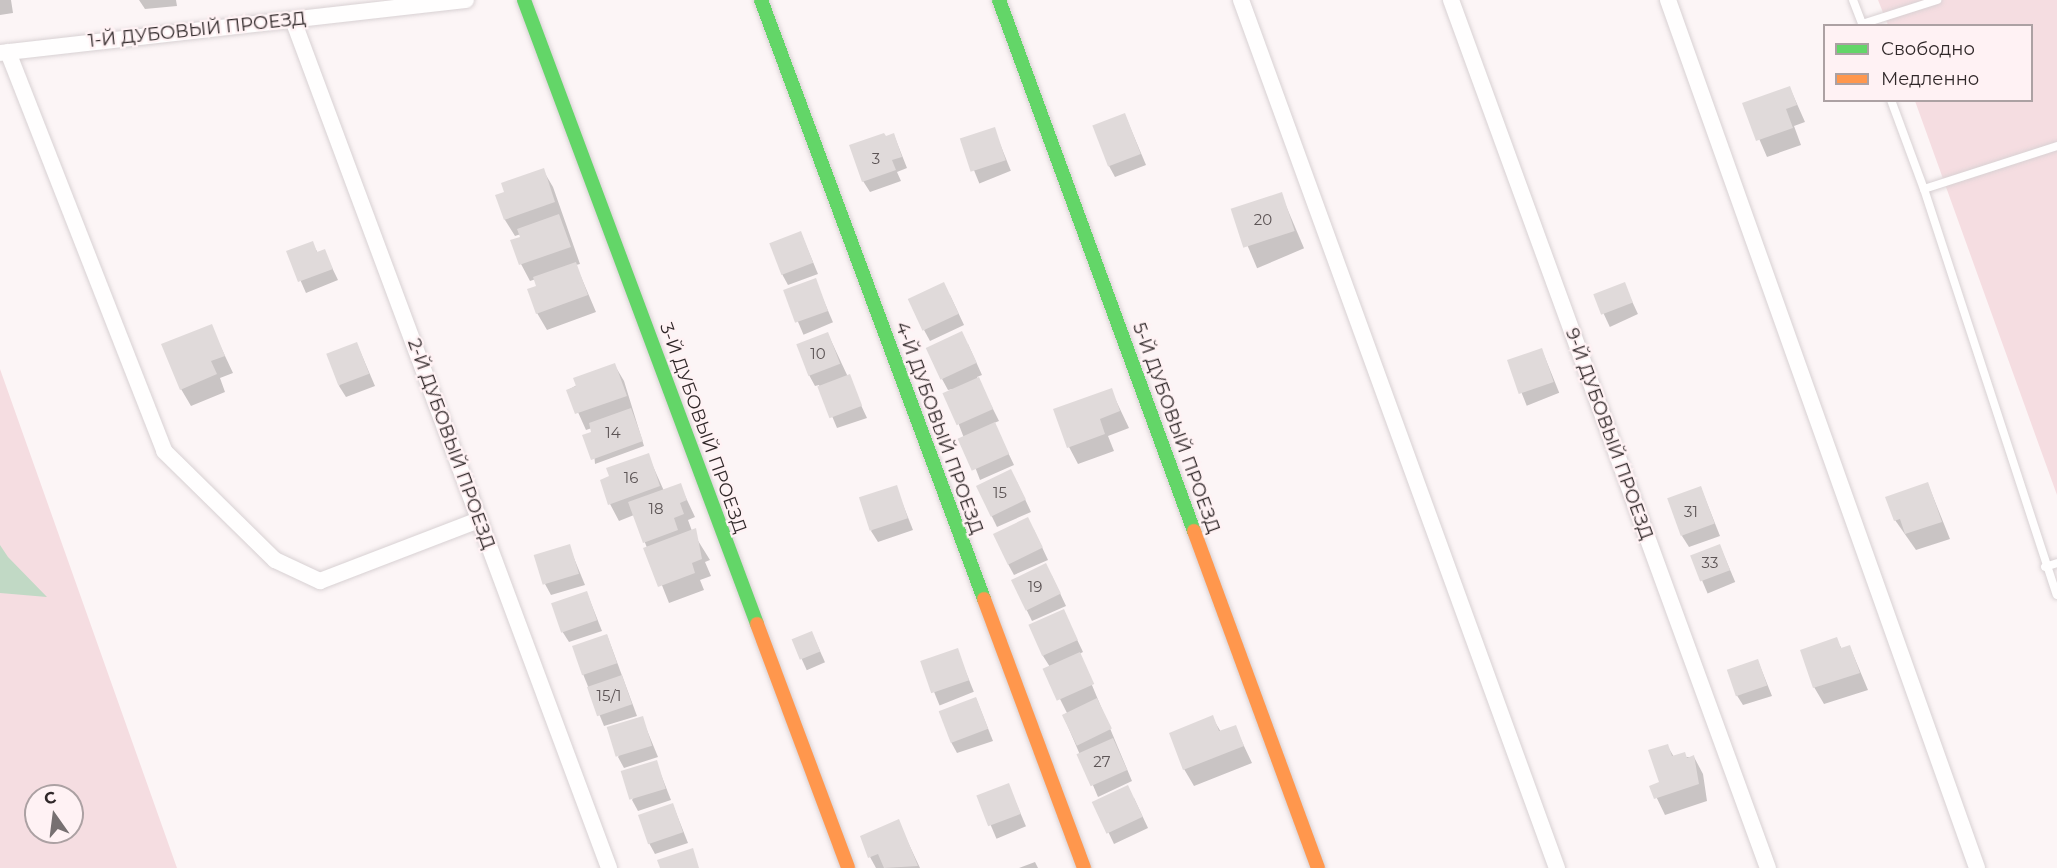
<!DOCTYPE html>
<html>
<head>
<meta charset="utf-8">
<style>
	body { margin:0 }
	#map { position:relative; width:2057px; height:868px; overflow:hidden; background:#fcf5f6; font-family:Montserrat,sans-serif }
	div>[style] { position:absolute }
	[style*='--x'] { left:calc(var(--x)*1px); top:calc(var(--y)*1px); width:calc(var(--w)*1px); rotate:calc(var(--a)*1deg) }
	.green>* { inset:0; background:#f5dde1 }
	.water>* { inset:0; background:#c1d9c5 }
	.shadow>* { inset:0; background:#0003; transform-origin:0 0 }
	.building>* { inset:0; background:#e0dada; transform-origin:0 0 }
	.roads { filter:drop-shadow(0 0 2px #d8d1d3) drop-shadow(0 0 2px #d8d1d3) }
	.lane>* { height:8px; margin:-4px; padding:0 4px; transform-origin:4px; border-radius:4px; background:#fffefe }
	.street>* { height:16px; margin:-8px; padding:0 8px; transform-origin:8px; border-radius:8px; background:#fffefe }
	.fast>* { height:14px; margin:-7px; padding:0 7px; transform-origin:7px; border-radius:7px; background:#63d668 }
	.slow>* { height:14px; margin:-7px; padding:0 7px; transform-origin:7px; border-radius:7px; background:#ff974d }
	span { translate:-50% -50%; white-space:nowrap; text-align:center; line-height:1.15; -webkit-text-stroke:4.5px #fff2f4; paint-order:stroke }
	.number-label { font-size:15px; color:#5c5455 }
	.number-label span { -webkit-text-stroke-width:0 }
	.street-label { font-size:18px; color:#302829 }
	.legend { position:absolute; left:1823px; top:24px; width:210px; height:78px; box-sizing:border-box; background:#fff2f4; border:2px solid #aca1a3; margin:0; padding:8px 10px; list-style:none; font-size:18px; color:#302829 }
	.legend li { display:flex; align-items:center; gap:12px; height:30px }
	.legend b { width:30px; border:2px solid #aca1a3 }
	.north { position:absolute; left:24px; top:784px; width:60px; height:60px; box-sizing:border-box; background:#fff2f4; border:2px solid #aca1a3; border-radius:50%; rotate:346deg; font-size:16px; font-weight:700; line-height:24px; text-align:center; color:#302829 }
	.north::after { content:''; display:block; margin:auto; width:21px; height:27px; background:#777071; clip-path:polygon(50% 0,100% 100%,50% 72%,0 100%) }
</style>
</head>
<body>
<div id="map">
	<div class="green">
		<i style="clip-path:polygon(1878px 0,2057px 0,2057px 495px,1915px 101px,2032px 100px,2032px 26px,1888px 25px)"></i>
		<i style="clip-path:polygon(evenodd,0 369px,177px 868px,0 868px,0 369px,36px 796px,72px 796px,72px 832px,36px 832px,36px 796px)"></i>
	</div>
	<div class="water">
		<i style="clip-path:polygon(0 545px,8px 557px,47px 597px,0 593px)"></i>
	</div>
	<div class="shadow">
		<i style="clip-path:polygon(0 0,11px 0,13px 13px,0 15px)"></i>
		<i style="clip-path:polygon(139px 0,176px 0,177px 6px,145px 9px)"></i>
		<i style="clip-path:polygon(1790px 88px,1805px 122px,1794px 126px,1801px 145px,1767px 157px,1744px 104px)"></i>
		<i style="clip-path:polygon(1125px 115px,1146px 165px,1115px 177px,1109px 166px)"></i>
		<i style="left:994px;top:129px;width:45px;height:34px;rotate:68deg"></i>
		<i style="clip-path:polygon(894px 135px,907px 168px,897px 172px,901px 181px,870px 192px,863px 181px,886px 138px)"></i>
		<i style="clip-path:polygon(543px 170px,553px 187px,580px 264px,576px 265px,596px 312px,547px 330px,537px 313px,536px 279px,530px 281px,521px 264px,521px 234px,515px 236px,505px 220px,506px 193px)"></i>
		<i style="left:1281px;top:194px;width:59px;height:51px;rotate:67deg"></i>
		<i style="clip-path:polygon(801px 233px,818px 274px,788px 285px,782px 274px)"></i>
		<i style="clip-path:polygon(312px 243px,318px 253px,324px 251px,338px 280px,306px 293px,288px 252px)"></i>
		<i style="left:815px;top:280px;width:46px;height:32px;rotate:67deg"></i>
		<i style="left:1624px;top:284px;width:33px;height:31px;rotate:65deg"></i>
		<i style="clip-path:polygon(950px 295px,964px 325px,930px 341px,924px 330px)"></i>
		<i style="clip-path:polygon(211px 326px,233px 373px,220px 378px,225px 392px,191px 406px,181px 389px)"></i>
		<i style="clip-path:polygon(828px 334px,867px 418px,837px 428px,819px 385px,815px 386px,809px 375px)"></i>
		<i style="clip-path:polygon(357px 344px,375px 386px,346px 397px,339px 386px)"></i>
		<i style="clip-path:polygon(968px 344px,982px 375px,977px 377px,999px 421px,994px 423px,1014px 465px,980px 480px,959px 425px,959px 388px,948px 390px,942px 379px)"></i>
		<i style="left:1542px;top:350px;width:46px;height:35px;rotate:68deg"></i>
		<i style="clip-path:polygon(614px 364px,624px 381px,644px 446px,595px 464px,592px 428px,586px 430px,568px 390px)"></i>
		<i style="clip-path:polygon(1111px 390px,1129px 428px,1108px 436px,1114px 451px,1078px 464px,1069px 447px)"></i>
		<i style="clip-path:polygon(648px 455px,664px 491px,680px 485px,695px 517px,688px 520px,692px 531px,710px 560px,705px 562px,711px 576px,700px 580px,704px 590px,669px 603px,634px 515px,619px 521px,610px 504px)"></i>
		<i style="clip-path:polygon(1017px 482px,1031px 512px,997px 527px,977px 486px)"></i>
		<i style="clip-path:polygon(1928px 484px,1950px 539px,1916px 550px,1895px 520px)"></i>
		<i style="clip-path:polygon(896px 487px,913px 530px,878px 542px,871px 531px)"></i>
		<i style="clip-path:polygon(1701px 488px,1720px 536px,1689px 547px,1682px 536px)"></i>
		<i style="clip-path:polygon(1034px 530px,1048px 560px,1014px 575px,1008px 564px)"></i>
		<i style="clip-path:polygon(569px 546px,585px 585px,551px 595px,545px 584px)"></i>
		<i style="left:1720px;top:546px;width:39px;height:30px;rotate:67deg"></i>
		<i style="clip-path:polygon(1052px 576px,1066px 606px,1032px 621px,1012px 580px)"></i>
		<i style="clip-path:polygon(587px 593px,602px 631px,569px 642px,562px 631px)"></i>
		<i style="clip-path:polygon(1063px 610px,1083px 652px,1079px 654px,1132px 781px,1098px 797px,1063px 715px,1067px 713px,1045px 669px,1050px 667px,1043px 656px)"></i>
		<i style="left:812px;top:633px;width:32px;height:20px;rotate:66deg"></i>
		<i style="clip-path:polygon(607px 635px,637px 716px,604px 726px,583px 674px)"></i>
		<i style="clip-path:polygon(1836px 639px,1842px 649px,1850px 647px,1868px 690px,1824px 704px,1814px 687px)"></i>
		<i style="left:957px;top:650px;width:45px;height:37px;rotate:68deg"></i>
		<i style="clip-path:polygon(1758px 661px,1772px 696px,1743px 705px,1736px 694px)"></i>
		<i style="clip-path:polygon(976px 698px,993px 741px,957px 753px,951px 742px)"></i>
		<i style="clip-path:polygon(1212px 717px,1221px 732px,1235px 727px,1252px 763px,1194px 786px,1184px 769px)"></i>
		<i style="clip-path:polygon(642px 718px,658px 757px,624px 768px,618px 757px)"></i>
		<i style="clip-path:polygon(1667px 745px,1674px 757px,1694px 757px,1703px 774px,1707px 801px,1665px 815px,1651px 786px,1661px 783px)"></i>
		<i style="clip-path:polygon(656px 762px,671px 800px,638px 811px,632px 800px)"></i>
		<i style="left:1008px;top:784px;width:46px;height:32px;rotate:67deg"></i>
		<i style="clip-path:polygon(1134px 798px,1148px 828px,1114px 844px,1094px 802px)"></i>
		<i style="clip-path:polygon(673px 805px,688px 843px,655px 854px,649px 843px)"></i>
		<i style="clip-path:polygon(898px 821px,920px 868px,876px 868px,870px 857px)"></i>
		<i style="clip-path:polygon(1035px 862px,1038px 868px,1019px 868px)"></i>
	</div>
	<div class="building">
		<i style="clip-path:polygon(1790px 86px,1797px 105px,1786px 109px,1793px 128px,1756px 141px,1742px 103px)"></i>
		<i style="left:1125px;top:113px;width:44px;height:35px;rotate:69deg"></i>
		<i style="left:995px;top:127px;width:35px;height:37px;rotate:72deg"></i>
		<i style="clip-path:polygon(884px 133px,886px 136px,894px 133px,902px 157px,892px 160px,896px 170px,862px 182px,849px 145px)"></i>
		<i style="clip-path:polygon(544px 168px,555px 202px,504px 220px,495px 195px,504px 192px,501px 183px)"></i>
		<i style="left:1282px;top:192px;width:41px;height:54px;rotate:72deg"></i>
		<i style="clip-path:polygon(559px 214px,571px 247px,519px 265px,510px 240px,520px 237px,517px 229px)"></i>
		<i style="left:801px;top:231px;width:34px;height:34px;rotate:69deg"></i>
		<i style="clip-path:polygon(313px 241px,317px 252px,325px 249px,333px 269px,298px 282px,286px 251px)"></i>
		<i style="clip-path:polygon(576px 262px,588px 295px,536px 314px,527px 289px,536px 286px,533px 277px)"></i>
		<i style="left:816px;top:278px;width:35px;height:35px;rotate:70deg"></i>
		<i style="left:944px;top:282px;width:35px;height:40px;rotate:65deg"></i>
		<i style="left:1625px;top:282px;width:22px;height:34px;rotate:69deg"></i>
		<i style="clip-path:polygon(212px 324px,225px 356px,211px 361px,217px 374px,180px 390px,161px 344px)"></i>
		<i style="left:962px;top:331px;width:35px;height:40px;rotate:65deg"></i>
		<i style="left:828px;top:332px;width:34px;height:34px;rotate:69deg"></i>
		<i style="left:357px;top:342px;width:34px;height:33px;rotate:69deg"></i>
		<i style="left:1542px;top:348px;width:36px;height:37px;rotate:71deg"></i>
		<i style="clip-path:polygon(615px 363px,627px 396px,575px 414px,566px 390px,576px 386px,573px 378px)"></i>
		<i style="left:850px;top:374px;width:34px;height:35px;rotate:69deg"></i>
		<i style="left:979px;top:377px;width:35px;height:40px;rotate:66deg"></i>
		<i style="clip-path:polygon(1112px 388px,1120px 411px,1100px 419px,1105px 434px,1067px 448px,1053px 409px)"></i>
		<i style="clip-path:polygon(631px 408px,643px 441px,591px 460px,582px 435px,591px 432px,589px 423px)"></i>
		<i style="left:995px;top:422px;width:35px;height:41px;rotate:66deg"></i>
		<i style="clip-path:polygon(649px 453px,660px 486px,608px 505px,600px 480px,609px 476px,606px 468px)"></i>
		<i style="left:1011px;top:469px;width:34px;height:39px;rotate:64deg"></i>
		<i style="clip-path:polygon(1928px 482px,1942px 522px,1905px 534px,1900px 519px,1894px 521px,1885px 497px)"></i>
		<i style="clip-path:polygon(681px 483px,687px 500px,680px 503px,684px 514px,674px 518px,678px 530px,643px 543px,628px 502px)"></i>
		<i style="left:897px;top:485px;width:35px;height:40px;rotate:72deg"></i>
		<i style="left:1701px;top:486px;width:40px;height:36px;rotate:70deg"></i>
		<i style="left:1028px;top:517px;width:34px;height:39px;rotate:64deg"></i>
		<i style="clip-path:polygon(696px 528px,702px 559px,692px 563px,695px 573px,658px 587px,643px 548px)"></i>
		<i style="left:570px;top:544px;width:31px;height:38px;rotate:73deg"></i>
		<i style="left:1720px;top:544px;width:28px;height:32px;rotate:69deg"></i>
		<i style="left:1046px;top:563px;width:34px;height:39px;rotate:64deg"></i>
		<i style="left:587px;top:591px;width:31px;height:38px;rotate:71deg"></i>
		<i style="left:1064px;top:609px;width:34px;height:39px;rotate:66deg"></i>
		<i style="left:812px;top:631px;width:22px;height:22px;rotate:68deg"></i>
		<i style="left:607px;top:634px;width:31px;height:37px;rotate:71deg"></i>
		<i style="clip-path:polygon(1837px 637px,1841px 648px,1850px 645px,1860px 673px,1813px 688px,1800px 650px)"></i>
		<i style="left:958px;top:648px;width:34px;height:40px;rotate:71deg"></i>
		<i style="left:1080px;top:652px;width:35px;height:41px;rotate:66deg"></i>
		<i style="left:1758px;top:659px;width:28px;height:33px;rotate:71deg"></i>
		<i style="left:622px;top:675px;width:31px;height:37px;rotate:71deg"></i>
		<i style="left:976px;top:697px;width:34px;height:40px;rotate:69deg"></i>
		<i style="left:1097px;top:698px;width:34px;height:39px;rotate:64deg"></i>
		<i style="clip-path:polygon(1213px 715px,1219px 731px,1236px 725px,1244px 746px,1183px 770px,1169px 733px)"></i>
		<i style="left:643px;top:716px;width:31px;height:38px;rotate:73deg"></i>
		<i style="left:1113px;top:738px;width:35px;height:40px;rotate:66deg"></i>
		<i style="clip-path:polygon(1668px 744px,1672px 756px,1685px 752px,1687px 758px,1694px 755px,1699px 784px,1654px 799px,1649px 786px,1659px 782px,1648px 750px)"></i>
		<i style="left:657px;top:760px;width:30px;height:38px;rotate:73deg"></i>
		<i style="left:1009px;top:783px;width:33px;height:35px;rotate:69deg"></i>
		<i style="left:1128px;top:785px;width:35px;height:40px;rotate:65deg"></i>
		<i style="left:673px;top:803px;width:31px;height:37px;rotate:71deg"></i>
		<i style="clip-path:polygon(899px 819px,918px 866px,884px 868px,878px 854px,868px 858px,860px 836px)"></i>
		<i style="clip-path:polygon(693px 848px,699px 868px,660px 868px,657px 860px)"></i>
	</div>
	<div class="roads">
		<div class="lane">
			<i style="--x:1853;--y:0;--w:28;--a:69"></i>
			<i style="--x:1862;--y:24;--w:79;--a:-17.7"></i>
			<i style="--x:1891;--y:100;--w:95;--a:69.7"></i>
			<i style="--x:1924;--y:189;--w:427;--a:71.9"></i>
			<i style="--x:1924;--y:189;--w:140;--a:-17.9"></i>
			<i style="--x:2045;--y:567;--w:13;--a:-18"></i>
		</div>
		<div class="street">
			<i style="--x:1241;--y:0;--w:924;--a:70"></i>
			<i style="--x:1451;--y:0;--w:924;--a:69.94"></i>
			<i style="--x:1668;--y:0;--w:921;--a:70.4"></i>
			<i style="--x:293;--y:20;--w:905;--a:69.56"></i>
			<i style="--x:8;--y:52;--w:428;--a:68.6"></i>
			<i style="--x:164;--y:451;--w:156;--a:44.5"></i>
			<i style="--x:275;--y:560;--w:50;--a:25"></i>
			<i style="--x:320;--y:581;--w:170;--a:-21"></i>
			<i style="--x:0;--y:53;--w:469;--a:-6.5"></i>
		</div>
		<div class="fast">
			<i style="--x:524;--y:0;--w:666;--a:69.52"></i>
			<i style="--x:761;--y:0;--w:639;--a:69.58"></i>
			<i style="--x:999;--y:0;--w:566;--a:69.84"></i>
		</div>
		<div class="slow">
			<i style="--x:1194;--y:531;--w:359;--a:69.8"></i>
			<i style="--x:984;--y:599;--w:287;--a:69.6"></i>
			<i style="--x:757;--y:624;--w:260;--a:69.5"></i>
		</div>
	</div>
	<div class="number-label">
		<span style="left:876px;top:159px">3</span>
		<span style="left:1263px;top:220px">20</span>
		<span style="left:818px;top:354px">10</span>
		<span style="left:613px;top:433px">14</span>
		<span style="left:631px;top:478px">16</span>
		<span style="left:1000px;top:493px">15</span>
		<span style="left:656px;top:509px">18</span>
		<span style="left:1691px;top:512px">31</span>
		<span style="left:1710px;top:563px">33</span>
		<span style="left:1035px;top:587px">19</span>
		<span style="left:609px;top:696px">15/1</span>
		<span style="left:1102px;top:762px">27</span>
	</div>
	<div class="street-label">
		<span style="left:197px;top:30px;rotate:-6deg">1-Й ДУБОВЫЙ ПРОЕЗД</span>
		<span style="left:703px;top:428px;rotate:70deg">3-Й ДУБОВЫЙ ПРОЕЗД</span>
		<span style="left:939px;top:428px;rotate:70deg">4-Й ДУБОВЫЙ ПРОЕЗД</span>
		<span style="left:1176px;top:428px;rotate:70deg">5-Й ДУБОВЫЙ ПРОЕЗД</span>
		<span style="left:1609px;top:434px;rotate:70deg">9-Й ДУБОВЫЙ ПРОЕЗД</span>
		<span style="left:451px;top:444px;rotate:70deg">2-Й ДУБОВЫЙ ПРОЕЗД</span>
	</div>
	<ul class="legend">
	<li><b style="height:8px;background:#63d668"></b>Свободно</li>
	<li><b style="height:8px;background:#ff974d"></b>Медленно</li>
	</ul>
	<div class="north">С</div>
</div>
</body>
</html>
